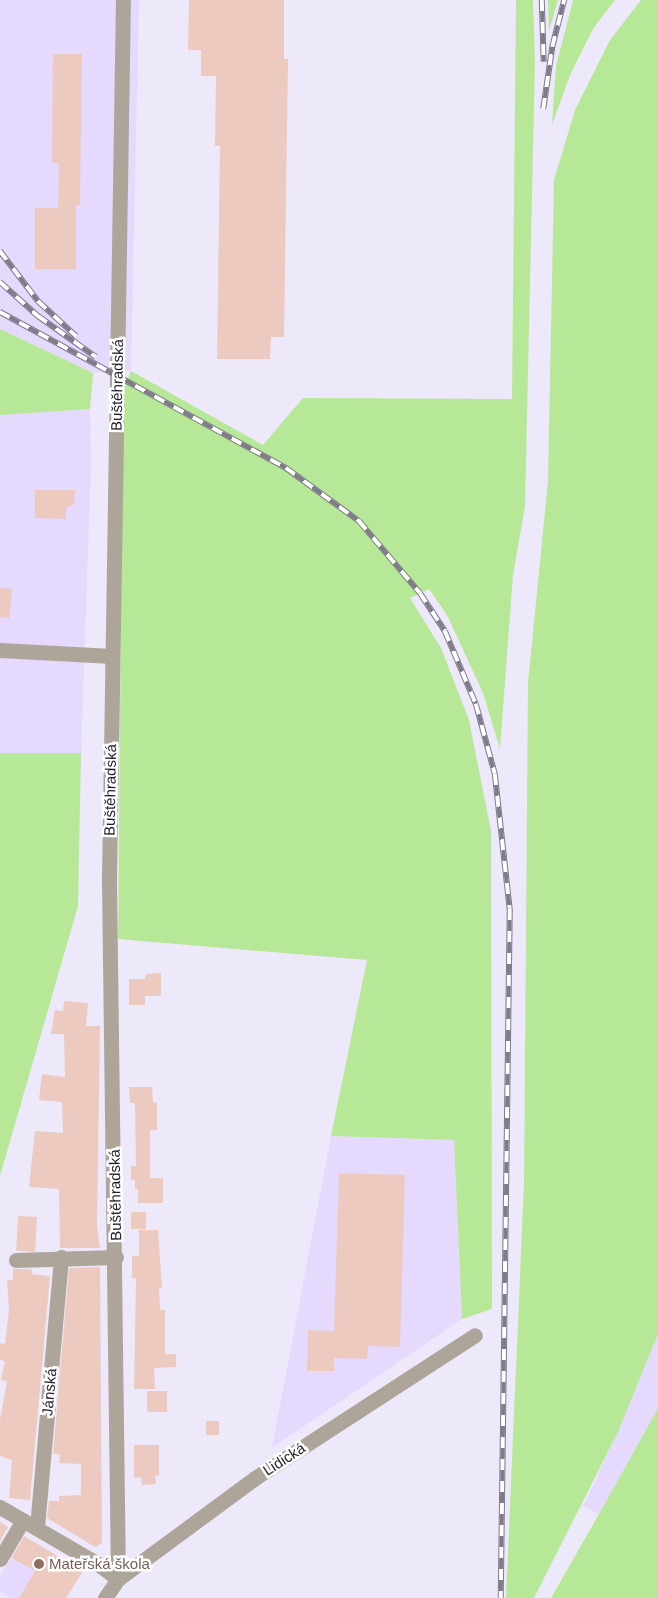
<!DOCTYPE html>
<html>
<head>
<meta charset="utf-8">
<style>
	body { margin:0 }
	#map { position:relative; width:658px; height:1598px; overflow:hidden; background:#eee8fb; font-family:Arial,sans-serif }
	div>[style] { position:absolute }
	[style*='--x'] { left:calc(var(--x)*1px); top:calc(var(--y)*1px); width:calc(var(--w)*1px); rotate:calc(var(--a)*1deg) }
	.built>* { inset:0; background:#e6d9fe }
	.green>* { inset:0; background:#b7e897 }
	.building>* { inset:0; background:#eccabf; transform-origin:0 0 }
	.minor>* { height:15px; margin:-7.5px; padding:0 7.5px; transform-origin:7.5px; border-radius:7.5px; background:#aea59a }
	.rail>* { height:5.5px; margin-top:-2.75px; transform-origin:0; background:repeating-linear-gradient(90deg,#fff 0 11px,#807b8a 0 22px); box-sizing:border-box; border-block:1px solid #807b8a }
	.dots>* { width:14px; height:14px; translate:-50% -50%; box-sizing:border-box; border:2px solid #fff; border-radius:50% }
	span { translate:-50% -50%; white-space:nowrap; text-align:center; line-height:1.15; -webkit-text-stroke:5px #fff; paint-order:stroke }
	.street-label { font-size:15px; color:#25212c }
	.education-label { font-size:15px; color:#785e54 }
	.left { translate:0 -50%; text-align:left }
</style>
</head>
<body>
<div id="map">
	<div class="built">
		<i style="clip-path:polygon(0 0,139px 0,131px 371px,93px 373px,0 329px)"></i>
		<i style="clip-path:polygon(90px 409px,91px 466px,81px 753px,0 753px,0 415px)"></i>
		<i style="clip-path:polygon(331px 1136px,454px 1140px,462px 1319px,272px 1448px)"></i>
		<i style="clip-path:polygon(658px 1334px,658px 1408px,599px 1514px,583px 1506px,618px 1432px)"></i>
		<i style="clip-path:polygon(24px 1536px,83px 1571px,66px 1598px,10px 1598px,0 1590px,0 1576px)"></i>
	</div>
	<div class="green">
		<i style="clip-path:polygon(516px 0,533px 0,535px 61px,525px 506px,513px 575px,500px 749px,483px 693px,447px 615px,429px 589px,410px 598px,441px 648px,469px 720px,491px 831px,492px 1309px,462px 1319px,454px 1140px,331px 1136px,367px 960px,118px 939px,123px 391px,131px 371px,263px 445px,303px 398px,512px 399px)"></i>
		<i style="clip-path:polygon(548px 0,558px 0,549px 31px)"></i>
		<i style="clip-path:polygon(573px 0,615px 0,594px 27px,570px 75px,552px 125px,556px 66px)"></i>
		<i style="clip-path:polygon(641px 0,658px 0,658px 1334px,618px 1432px,534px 1598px,506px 1598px,524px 1184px,528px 683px,548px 481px,554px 180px,575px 110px,610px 40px)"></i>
		<i style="clip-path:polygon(0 329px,93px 373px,90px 409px,0 415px)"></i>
		<i style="clip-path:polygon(0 753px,81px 753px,78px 906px,0 1176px)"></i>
		<i style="clip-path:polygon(658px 1408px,658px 1598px,551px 1598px,599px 1514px)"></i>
	</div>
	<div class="building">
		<i style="clip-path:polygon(189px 0,284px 0,284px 59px,288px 59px,284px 337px,271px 337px,270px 359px,217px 359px,220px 146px,215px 146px,216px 76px,201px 76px,201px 50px,188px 50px)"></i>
		<i style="clip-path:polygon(53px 54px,82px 54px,80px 205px,76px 205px,76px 269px,35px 269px,35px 208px,58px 208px,59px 163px,52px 163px)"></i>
		<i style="clip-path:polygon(35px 490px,75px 490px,74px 504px,66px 508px,66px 519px,35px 518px)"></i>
		<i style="left:0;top:588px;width:12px;height:29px;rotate:5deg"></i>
		<i style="clip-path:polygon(161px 973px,161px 996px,145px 996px,145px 1005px,129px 1005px,129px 979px,145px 979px,146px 974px)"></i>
		<i style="clip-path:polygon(64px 1001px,88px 1003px,86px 1026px,100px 1026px,97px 1226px,100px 1248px,60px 1248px,59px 1189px,29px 1187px,35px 1131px,63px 1133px,62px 1102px,39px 1100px,42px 1074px,65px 1077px,64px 1034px,51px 1034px,55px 1010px,63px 1011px)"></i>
		<i style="clip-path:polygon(129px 1087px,152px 1087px,153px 1102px,157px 1103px,157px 1130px,150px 1130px,150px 1178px,163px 1178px,163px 1203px,138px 1203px,138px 1189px,135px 1189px,135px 1180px,131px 1180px,131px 1166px,136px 1166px,135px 1103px,130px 1103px)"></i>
		<i style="clip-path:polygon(339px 1173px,405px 1175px,400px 1347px,368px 1346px,367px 1359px,334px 1358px,334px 1371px,307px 1371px,308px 1330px,334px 1331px)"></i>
		<i style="left:131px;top:1212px;width:15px;height:17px"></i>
		<i style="left:18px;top:1216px;width:19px;height:35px;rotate:3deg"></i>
		<i style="clip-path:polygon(139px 1230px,158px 1230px,162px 1288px,159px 1288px,160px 1310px,165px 1310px,165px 1354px,176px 1354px,176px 1367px,154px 1368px,155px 1389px,134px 1389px,136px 1278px,132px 1278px,132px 1256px,139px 1256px)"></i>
		<i style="clip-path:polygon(100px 1267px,102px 1543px,95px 1547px,47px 1518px,49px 1501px,59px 1501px,59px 1496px,81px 1495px,81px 1464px,59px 1463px,60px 1454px,53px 1454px,69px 1268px)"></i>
		<i style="clip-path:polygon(13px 1269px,32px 1269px,32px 1274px,50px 1276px,30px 1500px,9px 1498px,12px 1460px,0 1456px,0 1420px,7px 1381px,1px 1380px,5px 1361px,0 1360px,0 1343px,5px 1344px,9px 1310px,7px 1280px,13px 1280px)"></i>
		<i style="left:147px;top:1391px;width:20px;height:21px"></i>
		<i style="left:206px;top:1421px;width:13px;height:14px"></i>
		<i style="clip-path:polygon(134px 1445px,159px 1445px,159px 1475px,155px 1476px,156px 1484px,142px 1485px,141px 1477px,134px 1478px)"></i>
		<i style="clip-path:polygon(0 1522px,8px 1527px,0 1541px)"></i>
		<i style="clip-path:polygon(24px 1536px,83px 1571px,66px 1598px,19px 1598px,35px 1571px,12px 1558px)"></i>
	</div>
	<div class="minor">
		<i style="--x:0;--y:650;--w:112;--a:3.1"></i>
		<i style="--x:16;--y:1260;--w:100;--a:-1.7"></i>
		<i style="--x:0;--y:1507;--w:113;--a:30.2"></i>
		<i style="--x:98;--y:1564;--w:25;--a:37"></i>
		<i style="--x:37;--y:1527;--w:271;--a:-84.9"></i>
		<i style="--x:0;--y:1559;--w:45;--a:-59.5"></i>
		<i style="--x:118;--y:1579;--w:700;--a:-90.74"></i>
		<i style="--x:109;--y:879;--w:879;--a:-89.09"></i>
		<i style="--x:105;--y:1598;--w:23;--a:-56"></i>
		<i style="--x:118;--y:1579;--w:170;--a:-36.4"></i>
		<i style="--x:255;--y:1478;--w:262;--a:-33"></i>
	</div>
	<div class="rail">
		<i style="--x:542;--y:0;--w:62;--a:88.2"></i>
		<i style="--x:543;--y:109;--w:63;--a:-81.7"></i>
		<i style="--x:552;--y:47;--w:49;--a:-75.7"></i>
		<i style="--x:0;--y:251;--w:63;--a:52.8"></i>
		<i style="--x:38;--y:301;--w:52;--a:42.6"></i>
		<i style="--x:0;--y:282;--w:51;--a:41.8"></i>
		<i style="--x:38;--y:316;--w:71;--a:35.3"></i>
		<i style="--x:0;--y:312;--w:326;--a:28.6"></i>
		<i style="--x:286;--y:468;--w:90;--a:36"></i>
		<i style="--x:359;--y:521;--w:94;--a:49.7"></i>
		<i style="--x:420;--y:593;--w:45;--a:56.7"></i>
		<i style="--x:445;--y:631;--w:79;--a:67"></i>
		<i style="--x:476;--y:704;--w:73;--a:74.8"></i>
		<i style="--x:495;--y:774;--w:136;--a:83.7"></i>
		<i style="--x:510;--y:909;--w:689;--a:90.75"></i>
	</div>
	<div class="dots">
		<i style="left:39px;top:1564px;background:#8d6e63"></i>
	</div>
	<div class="street-label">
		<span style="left:117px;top:385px;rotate:-89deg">Buštěhradská</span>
		<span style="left:110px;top:790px;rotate:-89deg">Buštěhradská</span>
		<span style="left:115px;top:1195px;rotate:-91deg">Buštěhradská</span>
		<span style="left:49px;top:1392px;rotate:-85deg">Jánská</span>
		<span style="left:284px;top:1459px;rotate:-33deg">Lidická</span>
	</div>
	<div class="education-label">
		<span class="left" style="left:49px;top:1564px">Mateřská škola</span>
	</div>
</div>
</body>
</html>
